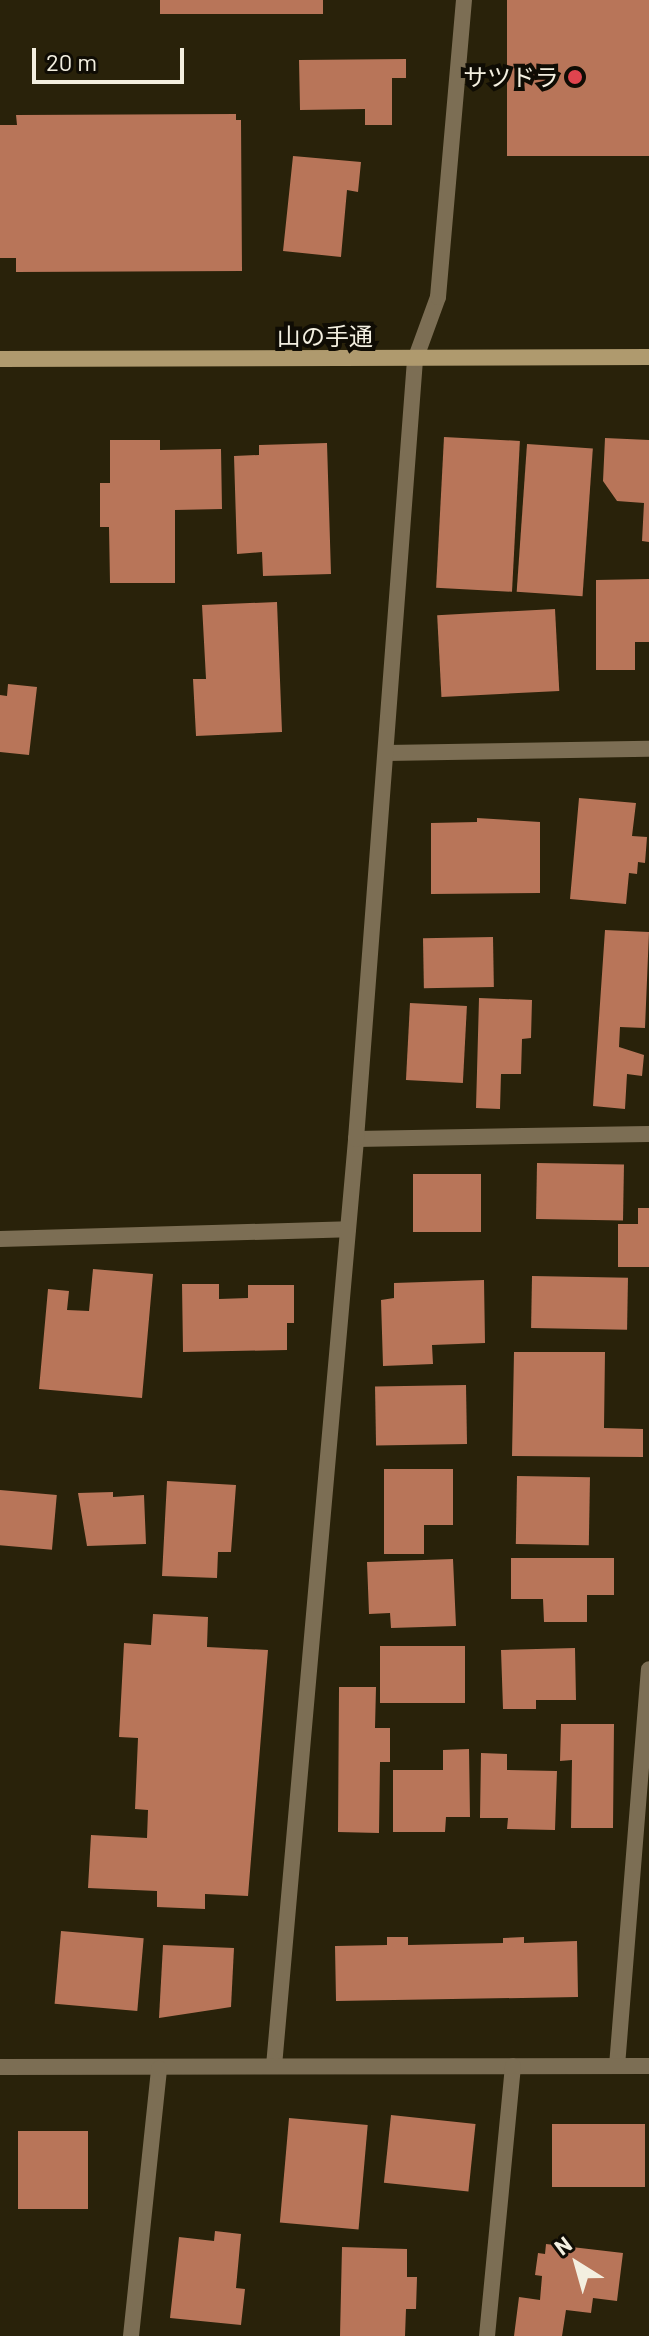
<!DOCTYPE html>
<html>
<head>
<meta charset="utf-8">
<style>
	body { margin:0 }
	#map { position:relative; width:649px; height:2336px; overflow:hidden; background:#29220a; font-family:Barlow,"Noto Sans JP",sans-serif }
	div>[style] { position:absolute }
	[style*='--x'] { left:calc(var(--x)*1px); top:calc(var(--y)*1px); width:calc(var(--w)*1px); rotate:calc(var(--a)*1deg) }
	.building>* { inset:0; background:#b87559; transform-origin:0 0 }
	.street>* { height:16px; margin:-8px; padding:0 8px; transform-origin:8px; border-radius:8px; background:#7c6e54 }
	.secondary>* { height:16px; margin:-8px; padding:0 8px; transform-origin:8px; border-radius:8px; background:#af9a6e }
	.dots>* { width:22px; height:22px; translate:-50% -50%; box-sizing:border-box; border:4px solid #0f0c04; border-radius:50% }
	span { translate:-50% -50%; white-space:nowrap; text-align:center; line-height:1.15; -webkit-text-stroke:8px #0f0c04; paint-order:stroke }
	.poi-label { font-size:24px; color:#f3efe0 }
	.right { translate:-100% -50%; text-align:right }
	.street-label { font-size:24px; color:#f3efe0 }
	.north { position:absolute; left:537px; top:2224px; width:80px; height:80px; -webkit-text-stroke:6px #0f0c04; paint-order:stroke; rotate:323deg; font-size:22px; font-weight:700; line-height:32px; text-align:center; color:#f3efe0 }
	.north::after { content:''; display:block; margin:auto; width:28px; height:36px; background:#f3efe0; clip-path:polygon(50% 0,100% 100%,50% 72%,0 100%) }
	.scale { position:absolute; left:32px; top:48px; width:152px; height:36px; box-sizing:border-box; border:4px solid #f3efe0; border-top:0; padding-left:10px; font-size:24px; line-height:28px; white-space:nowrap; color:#f3efe0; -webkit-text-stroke:6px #0f0c04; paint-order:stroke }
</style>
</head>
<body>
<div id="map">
	<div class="building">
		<i style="left:160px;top:0;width:163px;height:14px"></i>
		<i style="left:507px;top:0;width:142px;height:156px"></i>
		<i style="clip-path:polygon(406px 59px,406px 78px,392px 78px,392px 125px,365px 125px,365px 109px,300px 110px,299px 60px)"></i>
		<i style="clip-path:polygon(236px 114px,236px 120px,241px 120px,242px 271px,16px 272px,16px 258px,0 258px,0 125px,17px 125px,16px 115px)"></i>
		<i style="clip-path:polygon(293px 156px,361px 162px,358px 192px,347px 190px,341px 257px,283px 251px)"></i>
		<i style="left:444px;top:437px;width:76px;height:151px;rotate:3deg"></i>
		<i style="clip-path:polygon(605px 438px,649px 440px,649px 542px,642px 541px,644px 503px,617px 501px,603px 481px)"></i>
		<i style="clip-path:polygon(110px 440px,160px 440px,160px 450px,221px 449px,222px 509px,175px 510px,175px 583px,110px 583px,109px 527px,100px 527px,100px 483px,110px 483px)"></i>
		<i style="clip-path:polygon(327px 443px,331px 574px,263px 576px,262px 552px,237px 554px,234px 456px,259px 455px,259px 445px)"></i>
		<i style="left:527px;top:444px;width:66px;height:148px;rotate:4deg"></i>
		<i style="clip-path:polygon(649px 579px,649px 642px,635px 642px,635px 670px,596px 670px,596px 580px)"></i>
		<i style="clip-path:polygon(277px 602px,282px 732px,196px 736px,193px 679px,206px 679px,202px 605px)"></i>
		<i style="left:555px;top:609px;width:82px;height:118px;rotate:87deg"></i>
		<i style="clip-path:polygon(8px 684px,37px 687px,29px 755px,0 752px,0 695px,7px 696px)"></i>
		<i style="clip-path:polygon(579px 798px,636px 803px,632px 836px,647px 837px,645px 863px,638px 862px,637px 874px,629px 873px,626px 904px,570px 899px)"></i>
		<i style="clip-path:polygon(477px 818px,540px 822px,540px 893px,431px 894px,431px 823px,477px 822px)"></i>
		<i style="clip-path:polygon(605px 930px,649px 932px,645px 1028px,620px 1027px,619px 1047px,644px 1055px,642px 1076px,627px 1074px,625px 1109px,593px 1106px)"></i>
		<i style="left:493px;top:937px;width:50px;height:70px;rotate:89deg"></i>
		<i style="clip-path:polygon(479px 998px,532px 1000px,531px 1038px,522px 1039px,521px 1074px,501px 1074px,500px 1109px,476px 1108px)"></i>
		<i style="left:410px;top:1003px;width:57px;height:77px;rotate:3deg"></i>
		<i style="left:537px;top:1163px;width:87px;height:56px;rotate:1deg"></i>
		<i style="left:413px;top:1174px;width:68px;height:58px"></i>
		<i style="clip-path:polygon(638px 1208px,649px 1208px,649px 1267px,618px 1267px,618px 1224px,638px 1224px)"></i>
		<i style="clip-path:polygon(93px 1269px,153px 1274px,142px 1398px,39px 1389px,48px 1289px,69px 1291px,67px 1310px,89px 1311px)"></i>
		<i style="left:532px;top:1276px;width:96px;height:52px;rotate:1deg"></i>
		<i style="clip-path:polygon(484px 1280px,485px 1343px,432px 1345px,433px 1364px,383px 1366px,381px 1300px,394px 1298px,394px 1283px)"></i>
		<i style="clip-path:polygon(182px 1284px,219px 1284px,219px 1299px,248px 1298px,248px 1285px,294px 1285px,294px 1323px,287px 1323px,287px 1350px,183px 1352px)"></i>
		<i style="clip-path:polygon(514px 1352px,605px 1352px,604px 1428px,643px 1429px,643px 1457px,512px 1456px)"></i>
		<i style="left:466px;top:1385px;width:59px;height:91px;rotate:89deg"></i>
		<i style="clip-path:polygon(384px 1469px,453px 1469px,453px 1525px,424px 1525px,424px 1554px,384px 1554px)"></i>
		<i style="left:517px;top:1476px;width:73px;height:68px;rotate:1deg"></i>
		<i style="clip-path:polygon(167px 1481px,236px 1485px,231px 1552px,218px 1552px,217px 1578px,162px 1576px)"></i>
		<i style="left:0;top:1490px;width:57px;height:55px;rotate:5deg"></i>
		<i style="clip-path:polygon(113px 1492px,113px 1497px,144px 1495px,146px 1544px,87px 1546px,78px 1493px)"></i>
		<i style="clip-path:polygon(511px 1558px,614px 1558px,614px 1595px,587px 1595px,587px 1622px,544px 1622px,543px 1599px,511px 1599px)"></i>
		<i style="clip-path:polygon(453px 1559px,456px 1626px,391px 1628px,390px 1613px,369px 1614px,367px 1562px)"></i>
		<i style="clip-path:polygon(153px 1614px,208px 1617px,207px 1647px,268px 1650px,248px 1896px,205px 1894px,205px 1909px,157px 1907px,157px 1891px,88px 1888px,91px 1835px,147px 1838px,148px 1810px,135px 1809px,138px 1738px,119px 1737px,124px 1643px,151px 1645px)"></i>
		<i style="left:380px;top:1646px;width:85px;height:57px"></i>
		<i style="clip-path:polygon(575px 1648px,576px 1700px,536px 1700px,536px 1709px,503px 1709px,501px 1650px)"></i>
		<i style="clip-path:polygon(339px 1687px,376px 1687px,375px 1728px,390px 1728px,390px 1762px,380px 1762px,379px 1833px,338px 1832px)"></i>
		<i style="clip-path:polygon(561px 1724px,614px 1724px,613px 1828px,571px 1828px,572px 1760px,560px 1761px)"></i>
		<i style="clip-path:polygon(469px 1749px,470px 1817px,446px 1817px,445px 1832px,393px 1832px,393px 1770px,443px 1770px,443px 1750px)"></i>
		<i style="clip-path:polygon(481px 1753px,507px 1754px,507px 1770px,557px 1771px,555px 1830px,507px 1829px,508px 1818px,480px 1818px)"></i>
		<i style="left:61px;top:1931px;width:83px;height:73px;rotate:5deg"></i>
		<i style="clip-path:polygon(387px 1937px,408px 1937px,408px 1945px,503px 1943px,503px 1938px,524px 1937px,524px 1943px,577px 1941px,578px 1997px,336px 2001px,335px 1946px,387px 1945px)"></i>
		<i style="clip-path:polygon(163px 1945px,234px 1948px,231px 2007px,159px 2018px)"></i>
		<i style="left:391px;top:2115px;width:85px;height:68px;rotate:6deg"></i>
		<i style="left:289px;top:2118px;width:79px;height:105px;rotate:5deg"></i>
		<i style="left:552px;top:2124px;width:93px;height:63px"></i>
		<i style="left:18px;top:2131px;width:70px;height:78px"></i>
		<i style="clip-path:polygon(215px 2231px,241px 2234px,236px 2288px,245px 2289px,241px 2325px,170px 2318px,179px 2237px,214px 2241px)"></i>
		<i style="clip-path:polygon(546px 2244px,623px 2253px,617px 2301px,593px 2298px,591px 2313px,566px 2310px,562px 2336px,514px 2336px,519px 2297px,540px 2300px,542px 2276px,535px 2275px,538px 2253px,545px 2254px)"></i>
		<i style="clip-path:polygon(342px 2247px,407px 2249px,407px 2277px,417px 2277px,416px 2309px,406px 2309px,405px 2336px,340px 2336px)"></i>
	</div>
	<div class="street">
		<i style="--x:386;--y:753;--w:263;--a:-0.9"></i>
		<i style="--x:356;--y:1139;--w:293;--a:-1"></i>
		<i style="--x:0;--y:1239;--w:348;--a:-1.6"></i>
		<i style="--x:274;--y:2066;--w:931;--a:-84.94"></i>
		<i style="--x:356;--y:1139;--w:781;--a:-85.67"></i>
		<i style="--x:415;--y:360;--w:67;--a:-69.9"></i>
		<i style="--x:438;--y:297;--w:298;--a:-85"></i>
		<i style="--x:617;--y:2066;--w:398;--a:-85.4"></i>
		<i style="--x:0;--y:2067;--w:649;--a:-0.09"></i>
		<i style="--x:131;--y:2336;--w:269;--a:-84"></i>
		<i style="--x:487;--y:2336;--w:271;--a:-84.5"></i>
	</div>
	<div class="secondary">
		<i style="--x:0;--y:359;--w:649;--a:-0.18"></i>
	</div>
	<div class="dots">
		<i style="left:575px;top:77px;background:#e0444e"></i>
	</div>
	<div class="poi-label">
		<span class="right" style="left:559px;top:77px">サツドラ</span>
	</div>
	<div class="street-label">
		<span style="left:325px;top:336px">山の手通</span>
	</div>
	<div class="north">N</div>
	<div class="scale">20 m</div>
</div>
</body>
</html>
